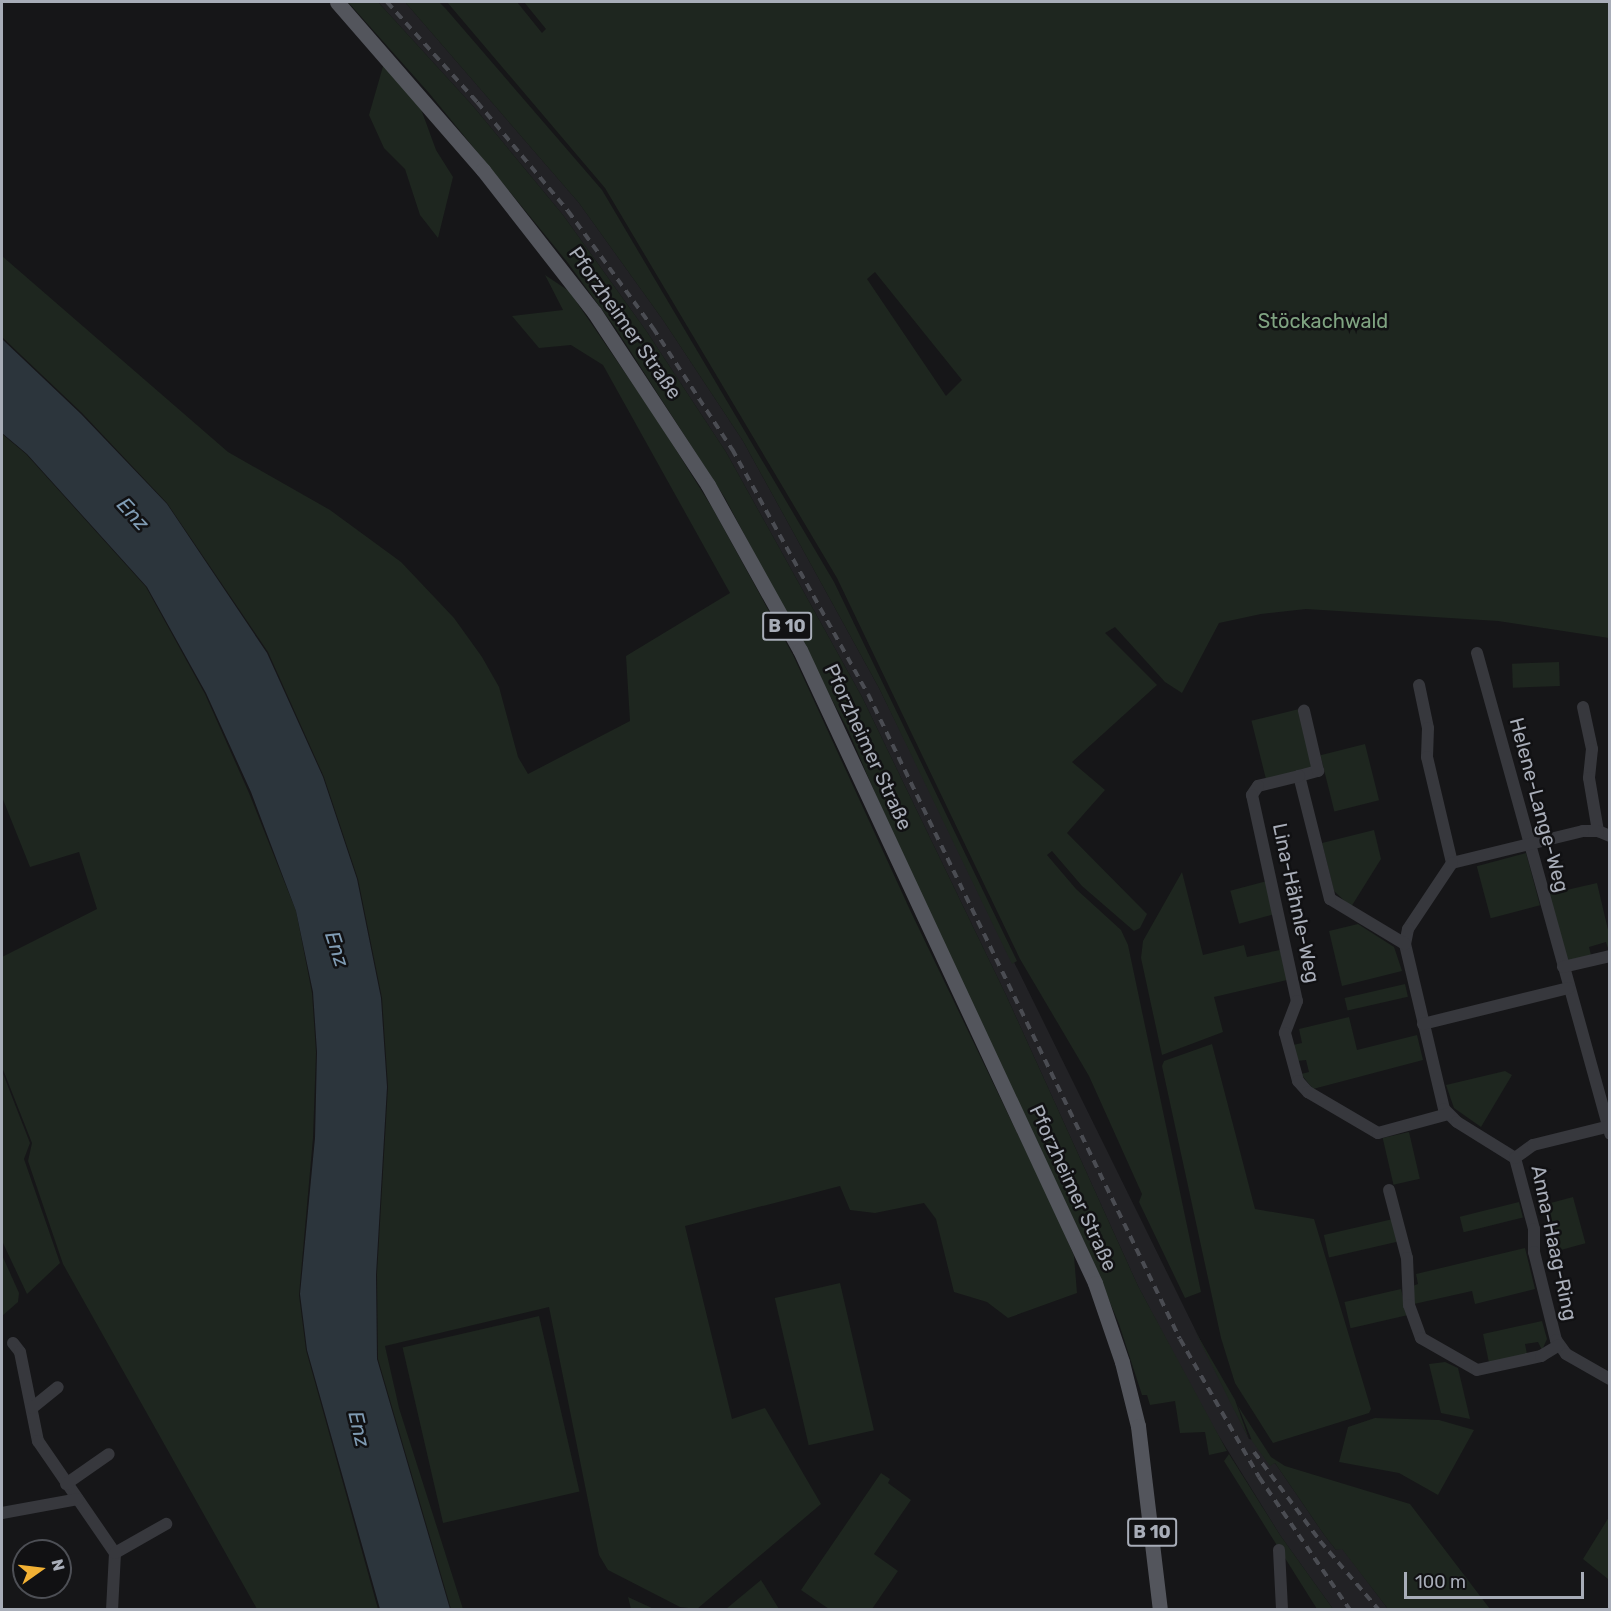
<!DOCTYPE html>
<html>
<head>
<meta charset="utf-8">
<style>
	body { margin:0 }
	#map { position:relative; width:1611px; height:1611px; overflow:hidden; background:#161618; font-family:Rubik,sans-serif }
	div>[style] { position:absolute }
	[style*='--x'] { left:calc(var(--x)*1px); top:calc(var(--y)*1px); width:calc(var(--w)*1px); rotate:calc(var(--a)*1deg) }
	.built>* { inset:0; background:#222225 }
	.green>* { inset:0; background:#1e261f; transform-origin:0 0 }
	.water>* { inset:0; background:#2c353c }
	.minor>* { height:12px; margin:-6px; padding:0 6px; transform-origin:6px; border-radius:6px; background:#37383d }
	.major>* { height:15px; margin:-7.5px; padding:0 7.5px; transform-origin:7.5px; border-radius:7.5px; background:#53555c }
	.rail>* { height:4px; margin-top:-2px; transform-origin:0; background:repeating-linear-gradient(90deg,#4a4c52 0 8px,transparent 0 14px) }
	span { translate:-50% -50%; white-space:nowrap; text-align:center; line-height:1.15; -webkit-text-stroke:5px #111113; paint-order:stroke }
	.shield-label span { padding:2px 4px; background:#111113; border:2px solid; border-radius:4px; -webkit-text-stroke-width:0 }
	.shield-label { font-size:18px; color:#a8adb8; font-weight:700 }
	.park-label { font-size:20px; color:#7fa381 }
	.street-label { font-size:20px; color:#a8adb8 }
	.water-label { font-size:21px; color:#7f9bb3; font-style:italic }
	.frame { position:absolute; inset:0; border:3px solid #a8adb8; pointer-events:none }
	.north { position:absolute; left:12px; top:1539px; width:60px; height:60px; box-sizing:border-box; background:#111113; border:2px solid #4d4f55; border-radius:50%; rotate:76deg; font-size:16px; font-weight:700; line-height:24px; text-align:center; color:#a8adb8 }
	.north::after { content:''; display:block; margin:auto; width:21px; height:27px; background:#f2b134; clip-path:polygon(50% 0,100% 100%,50% 72%,0 100%) }
	.scale { position:absolute; left:1404px; top:1572px; width:180px; height:27px; box-sizing:border-box; border:3px solid #a8adb8; border-top:0; padding-left:8px; font-size:18px; line-height:21px; white-space:nowrap; color:#a8adb8; -webkit-text-stroke:4px #111113; paint-order:stroke }
</style>
</head>
<body>
<div id="map">
	<div class="built">
		<i style="clip-path:polygon(378px 2px,405px 2px,579px 203px,663px 320px,743px 441px,879px 688px,1249px 1439px,1254px 1440px,1270px 1465px,1275px 1463px,1325px 1536px,1336px 1550px,1342px 1548px,1388px 1609px,1333px 1609px,1280px 1535px,1207px 1417px,1138px 1286px,1006px 995px,862px 697px,726px 452px,647px 332px,563px 215px,473px 106px)"></i>
	</div>
	<div class="green">
		<i style="clip-path:polygon(348px 2px,378px 2px,473px 106px,563px 215px,647px 332px,726px 452px,862px 697px,1006px 995px,1138px 1286px,1227px 1451px,1209px 1455px,1205px 1432px,1180px 1433px,1175px 1401px,1150px 1405px,1147px 1395px,1142px 1395px,1119px 1324px,1088px 1250px,895px 840px,848px 730px,725px 498px,616px 329px,568px 263px,429px 93px)"></i>
		<i style="clip-path:polygon(405px 2px,439px 2px,446px 9px,602px 190px,834px 582px,1017px 961px,1012px 964px,879px 688px,743px 441px,663px 320px,579px 203px)"></i>
		<i style="clip-path:polygon(evenodd,447px 2px,517px 2px,542px 33px,546px 29px,524px 2px,1609px 2px,1609px 638px,1498px 621px,1306px 609px,1261px 614px,1219px 623px,1182px 693px,1165px 682px,1115px 627px,1105px 633px,1157px 685px,1072px 762px,1105px 790px,1067px 833px,1147px 914px,1140px 928px,1134px 931px,1082px 886px,1052px 851px,1047px 855px,1076px 889px,1121px 930px,1128px 945px,1201px 1292px,1185px 1298px,1139px 1202px,1142px 1194px,1089px 1076px,1020px 959px,837px 578px,605px 188px,447px 2px,875px 272px,962px 380px,946px 396px,867px 279px,875px 272px)"></i>
		<i style="clip-path:polygon(384px 63px,421px 109px,436px 150px,453px 177px,438px 238px,420px 215px,405px 169px,384px 148px,369px 115px)"></i>
		<i style="clip-path:polygon(2px 256px,228px 452px,330px 510px,401px 562px,454px 618px,482px 657px,499px 687px,518px 757px,528px 774px,630px 721px,626px 656px,730px 593px,603px 365px,571px 345px,539px 348px,512px 316px,563px 310px,545px 275px,569px 291px,656px 418px,713px 509px,793px 655px,910px 910px,1056px 1214px,1074px 1256px,1077px 1293px,1008px 1318px,987px 1302px,954px 1292px,936px 1219px,924px 1203px,875px 1213px,850px 1210px,840px 1186px,685px 1226px,732px 1419px,765px 1408px,821px 1504px,697px 1609px,680px 1607px,608px 1570px,599px 1555px,549px 1307px,385px 1346px,399px 1408px,463px 1609px,451px 1609px,378px 1359px,377px 1274px,388px 1087px,382px 998px,358px 879px,324px 777px,268px 652px,167px 503px,82px 413px,2px 337px)"></i>
		<i style="clip-path:polygon(2px 434px,26px 454px,146px 587px,205px 694px,249px 793px,296px 911px,312px 993px,316px 1052px,313px 1138px,299px 1295px,306px 1350px,378px 1609px,257px 1609px,63px 1264px,28px 1161px,32px 1143px,2px 1067px,2px 957px,97px 909px,79px 852px,30px 867px,2px 797px)"></i>
		<i style="left:1559px;top:662px;width:24px;height:47px;rotate:88deg"></i>
		<i style="left:1299px;top:709px;width:60px;height:49px;rotate:76deg"></i>
		<i style="left:1365px;top:744px;width:58px;height:46px;rotate:76deg"></i>
		<i style="clip-path:polygon(1374px 830px,1381px 859px,1351px 907px,1334px 891px,1322px 843px)"></i>
		<i style="left:1526px;top:853px;width:54px;height:51px;rotate:75deg"></i>
		<i style="clip-path:polygon(1182px 872px,1203px 955px,1244px 945px,1247px 957px,1280px 950px,1287px 980px,1214px 997px,1223px 1032px,1162px 1055px,1141px 958px,1143px 941px)"></i>
		<i style="left:1267px;top:881px;width:34px;height:38px;rotate:75deg"></i>
		<i style="clip-path:polygon(1597px 883px,1609px 934px,1609px 951px,1606px 942px,1589px 947px,1591px 955px,1567px 961px,1549px 894px)"></i>
		<i style="clip-path:polygon(1358px 924px,1394px 947px,1402px 971px,1342px 986px,1329px 931px)"></i>
		<i style="left:1405px;top:984px;width:13px;height:62px;rotate:77deg"></i>
		<i style="clip-path:polygon(1349px 1017px,1357px 1050px,1417px 1035px,1423px 1060px,1313px 1089px,1301px 1074px,1309px 1072px,1306px 1060px,1297px 1061px,1293px 1045px,1302px 1043px,1299px 1029px)"></i>
		<i style="clip-path:polygon(1212px 1044px,1255px 1209px,1314px 1219px,1371px 1409px,1369px 1413px,1273px 1443px,1235px 1383px,1221px 1338px,1162px 1066px,1164px 1061px)"></i>
		<i style="clip-path:polygon(2px 1071px,30px 1143px,24px 1159px,60px 1263px,27px 1294px,2px 1241px)"></i>
		<i style="clip-path:polygon(1505px 1071px,1512px 1075px,1481px 1127px,1454px 1108px,1446px 1085px)"></i>
		<i style="left:1409px;top:1132px;width:48px;height:27px;rotate:77deg"></i>
		<i style="left:1573px;top:1197px;width:48px;height:33px;rotate:75deg"></i>
		<i style="left:1519px;top:1202px;width:16px;height:61px;rotate:76deg"></i>
		<i style="left:1393px;top:1219px;width:23px;height:71px;rotate:77deg"></i>
		<i style="clip-path:polygon(1525px 1248px,1535px 1289px,1475px 1304px,1472px 1291px,1414px 1304px,1410px 1287px,1418px 1284px,1416px 1274px)"></i>
		<i style="clip-path:polygon(2px 1255px,19px 1293px,18px 1302px,2px 1316px)"></i>
		<i style="left:840px;top:1283px;width:151px;height:67px;rotate:77deg"></i>
		<i style="left:1401px;top:1289px;width:27px;height:58px;rotate:77deg"></i>
		<i style="left:539px;top:1316px;width:180px;height:140px;rotate:77deg"></i>
		<i style="clip-path:polygon(1542px 1321px,1547px 1339px,1542px 1350px,1538px 1342px,1525px 1344px,1527px 1354px,1489px 1363px,1483px 1334px)"></i>
		<i style="clip-path:polygon(1195px 1331px,1235px 1400px,1249px 1439px,1231px 1404px)"></i>
		<i style="clip-path:polygon(1445px 1362px,1458px 1368px,1470px 1419px,1441px 1413px,1429px 1364px)"></i>
		<i style="clip-path:polygon(1238px 1406px,1271px 1457px,1285px 1466px,1410px 1504px,1490px 1609px,1388px 1609px,1342px 1549px,1336px 1550px,1325px 1536px,1275px 1463px,1270px 1466px,1252px 1441px)"></i>
		<i style="clip-path:polygon(1375px 1418px,1439px 1420px,1474px 1430px,1438px 1495px,1399px 1473px,1339px 1462px,1348px 1427px)"></i>
		<i style="clip-path:polygon(1229px 1454px,1280px 1535px,1333px 1609px,1317px 1609px,1224px 1461px)"></i>
		<i style="clip-path:polygon(881px 1473px,890px 1479px,888px 1483px,911px 1500px,874px 1554px,898px 1571px,872px 1609px,829px 1609px,801px 1590px)"></i>
		<i style="clip-path:polygon(1609px 1517px,1610px 1576px,1608px 1579px,1583px 1559px)"></i>
		<i style="clip-path:polygon(761px 1580px,779px 1609px,726px 1609px)"></i>
		<i style="clip-path:polygon(628px 1597px,654px 1609px,631px 1609px)"></i>
	</div>
	<div class="water">
		<i style="clip-path:polygon(2px 339px,81px 414px,167px 504px,267px 653px,323px 777px,357px 879px,381px 998px,387px 1087px,376px 1275px,377px 1359px,450px 1609px,380px 1609px,307px 1350px,300px 1294px,315px 1138px,317px 1052px,313px 992px,296px 911px,251px 792px,206px 693px,147px 587px,27px 454px,2px 433px)"></i>
	</div>
	<div class="minor">
		<i style="--x:1477;--y:653;--w:499;--a:74.5"></i>
		<i style="--x:1419;--y:685;--w:44;--a:78.2"></i>
		<i style="--x:1428;--y:728;--w:29;--a:92"></i>
		<i style="--x:1427;--y:757;--w:109;--a:76.7"></i>
		<i style="--x:1583;--y:707;--w:43;--a:77.9"></i>
		<i style="--x:1592;--y:749;--w:29;--a:96"></i>
		<i style="--x:1589;--y:778;--w:54;--a:80.4"></i>
		<i style="--x:1299;--y:776;--w:20;--a:-15"></i>
		<i style="--x:1318;--y:771;--w:62;--a:-103.1"></i>
		<i style="--x:1610;--y:836;--w:13;--a:-157"></i>
		<i style="--x:1598;--y:831;--w:15;--a:180"></i>
		<i style="--x:1583;--y:831;--w:135;--a:166.3"></i>
		<i style="--x:1452;--y:863;--w:79;--a:123.7"></i>
		<i style="--x:1408;--y:929;--w:15;--a:101"></i>
		<i style="--x:1405;--y:944;--w:170;--a:76.7"></i>
		<i style="--x:1444;--y:1109;--w:18;--a:45"></i>
		<i style="--x:1457;--y:1122;--w:68;--a:31.8"></i>
		<i style="--x:1515;--y:1158;--w:73;--a:75"></i>
		<i style="--x:1534;--y:1229;--w:23;--a:90"></i>
		<i style="--x:1534;--y:1252;--w:91;--a:76"></i>
		<i style="--x:1556;--y:1340;--w:17;--a:54"></i>
		<i style="--x:1566;--y:1354;--w:51;--a:29.6"></i>
		<i style="--x:1405;--y:944;--w:87;--a:-149"></i>
		<i style="--x:1330;--y:899;--w:127;--a:-104.1"></i>
		<i style="--x:1299;--y:776;--w:42;--a:166.3"></i>
		<i style="--x:1258;--y:786;--w:11;--a:124"></i>
		<i style="--x:1252;--y:795;--w:211;--a:77.7"></i>
		<i style="--x:1297;--y:1001;--w:34;--a:111"></i>
		<i style="--x:1285;--y:1033;--w:50;--a:74.8"></i>
		<i style="--x:1298;--y:1081;--w:15;--a:48"></i>
		<i style="--x:1308;--y:1092;--w:81;--a:30.4"></i>
		<i style="--x:1378;--y:1133;--w:73;--a:-15.2"></i>
		<i style="--x:1563;--y:967;--w:48;--a:-13.2"></i>
		<i style="--x:1423;--y:1024;--w:150;--a:-13.9"></i>
		<i style="--x:1515;--y:1158;--w:22;--a:-36"></i>
		<i style="--x:1533;--y:1145;--w:79;--a:-13.9"></i>
		<i style="--x:1389;--y:1190;--w:70;--a:75.2"></i>
		<i style="--x:1407;--y:1258;--w:47;--a:87.6"></i>
		<i style="--x:1409;--y:1305;--w:35;--a:70"></i>
		<i style="--x:1421;--y:1338;--w:64;--a:29.7"></i>
		<i style="--x:1477;--y:1370;--w:66;--a:-12.3"></i>
		<i style="--x:1541;--y:1356;--w:21;--a:-31"></i>
		<i style="--x:13;--y:1343;--w:11;--a:52"></i>
		<i style="--x:20;--y:1352;--w:91;--a:78.6"></i>
		<i style="--x:38;--y:1441;--w:136;--a:55.5"></i>
		<i style="--x:115;--y:1553;--w:57;--a:93"></i>
		<i style="--x:32;--y:1408;--w:33;--a:-39"></i>
		<i style="--x:66;--y:1484;--w:52;--a:-34.9"></i>
		<i style="--x:2;--y:1513;--w:77;--a:-10.4"></i>
		<i style="--x:1279;--y:1550;--w:60;--a:87.1"></i>
		<i style="--x:115;--y:1553;--w:59;--a:-29.6"></i>
	</div>
	<div class="major">
		<i style="--x:337;--y:2;--w:223;--a:49"></i>
		<i style="--x:483;--y:170;--w:180;--a:52"></i>
		<i style="--x:594;--y:312;--w:207;--a:56.6"></i>
		<i style="--x:708;--y:485;--w:189;--a:60.9"></i>
		<i style="--x:800;--y:650;--w:698;--a:65.01"></i>
		<i style="--x:1095;--y:1283;--w:83;--a:71.1"></i>
		<i style="--x:1122;--y:1362;--w:66;--a:76"></i>
		<i style="--x:1138;--y:1426;--w:185;--a:83.2"></i>
	</div>
	<div class="rail">
		<i style="--x:387;--y:2;--w:135;--a:48"></i>
		<i style="--x:477;--y:102;--w:142;--a:50.1"></i>
		<i style="--x:568;--y:211;--w:145;--a:54"></i>
		<i style="--x:653;--y:328;--w:145;--a:56.9"></i>
		<i style="--x:732;--y:449;--w:280;--a:61"></i>
		<i style="--x:868;--y:694;--w:716;--a:64.19"></i>
		<i style="--x:1180;--y:1339;--w:159;--a:60.2"></i>
		<i style="--x:1259;--y:1477;--w:161;--a:55.6"></i>
		<i style="--x:1254;--y:1452;--w:111;--a:53.4"></i>
		<i style="--x:1320;--y:1541;--w:91;--a:49.5"></i>
	</div>
	<div class="shield-label">
		<span style="left:787px;top:626px">B 10</span>
		<span style="left:1152px;top:1532px">B 10</span>
	</div>
	<div class="park-label">
		<span style="left:1323px;top:321px">Stöckachwald</span>
	</div>
	<div class="street-label">
		<span style="left:625px;top:323px;rotate:55deg">Pforzheimer Straße</span>
		<span style="left:868px;top:747px;rotate:65deg">Pforzheimer Straße</span>
		<span style="left:1539px;top:805px;rotate:75deg">Helene-Lange-Weg</span>
		<span style="left:1296px;top:903px;rotate:78deg">Lina-Hähnle-Weg</span>
		<span style="left:1073px;top:1188px;rotate:65deg">Pforzheimer Straße</span>
		<span style="left:1554px;top:1243px;rotate:78deg">Anna-Haag-Ring</span>
	</div>
	<div class="water-label">
		<span style="left:133px;top:514px;rotate:47deg">Enz</span>
		<span style="left:337px;top:949px;rotate:72deg">Enz</span>
		<span style="left:359px;top:1429px;rotate:77deg">Enz</span>
	</div>
	<div class="frame"></div>
	<div class="north">N</div>
	<div class="scale">100 m</div>
</div>
</body>
</html>
